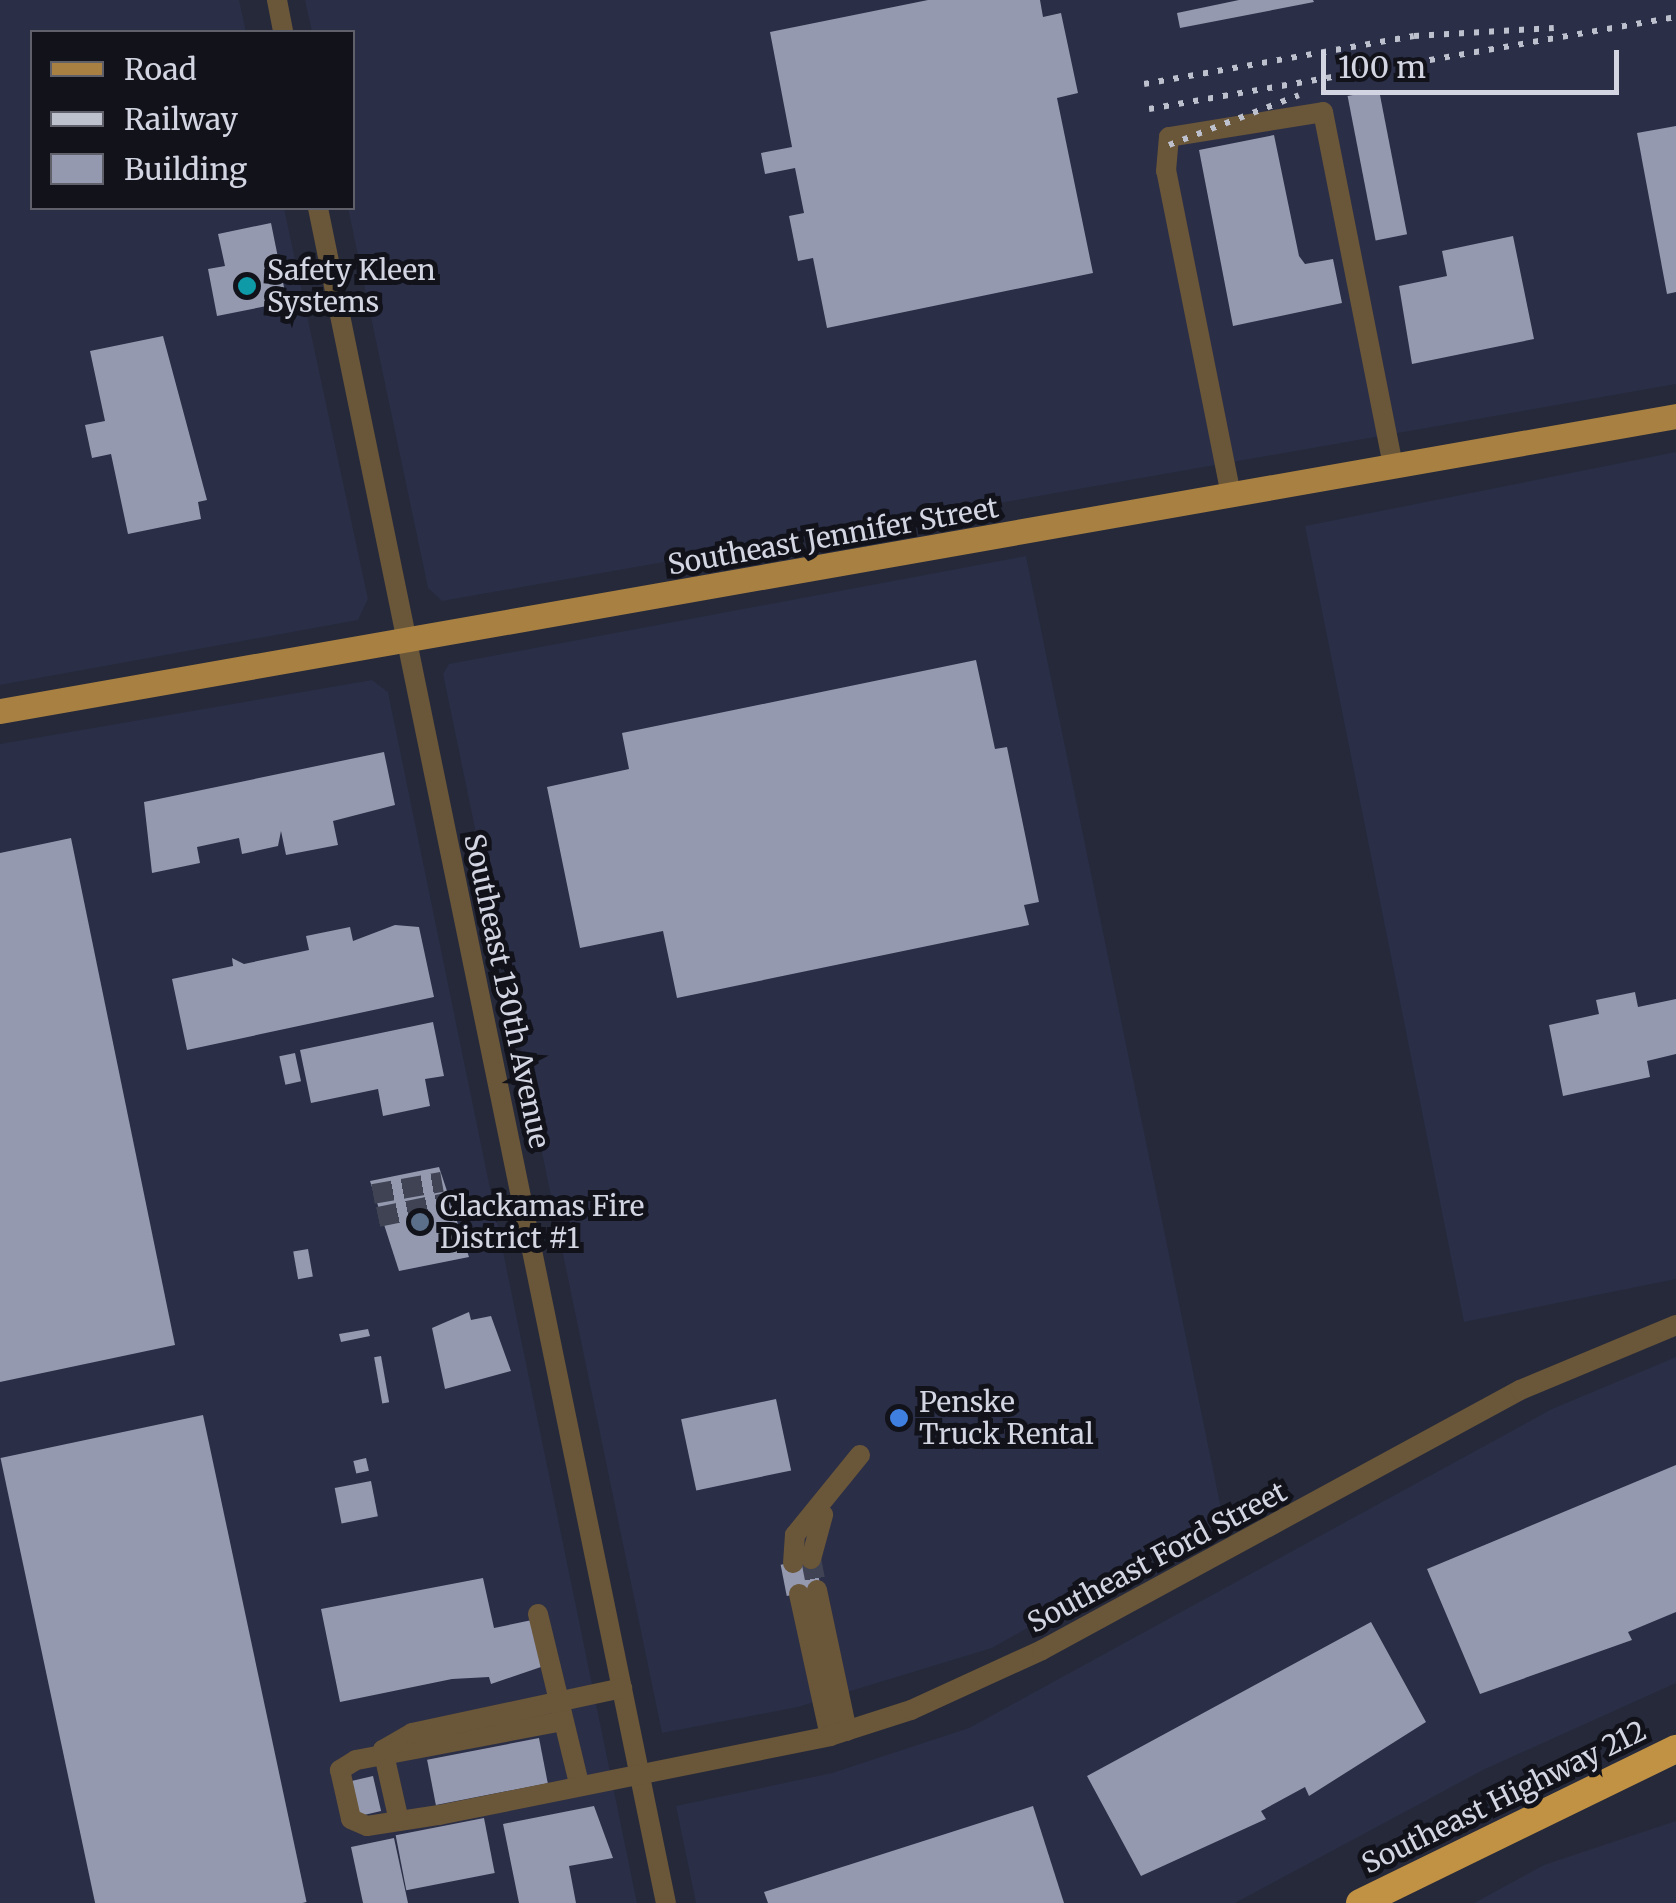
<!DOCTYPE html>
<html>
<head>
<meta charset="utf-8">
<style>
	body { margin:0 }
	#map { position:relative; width:1676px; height:1903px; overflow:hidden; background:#25293a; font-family:Merriweather,serif }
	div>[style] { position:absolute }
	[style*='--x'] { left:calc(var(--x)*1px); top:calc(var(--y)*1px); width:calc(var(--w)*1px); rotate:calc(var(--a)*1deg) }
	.built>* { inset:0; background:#2a2e46 }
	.building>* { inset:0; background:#9499af; transform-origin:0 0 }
	.minor-tunnel>* { height:20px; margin-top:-10px; transform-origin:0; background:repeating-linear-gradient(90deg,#3f4353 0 20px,transparent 0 30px) }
	.minor>* { height:20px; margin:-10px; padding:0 10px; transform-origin:10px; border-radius:10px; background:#6a5639 }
	.major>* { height:25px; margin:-12.5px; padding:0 12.5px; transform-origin:12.5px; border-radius:12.5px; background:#a88042 }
	.highway>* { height:28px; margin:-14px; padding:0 14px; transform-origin:14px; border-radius:14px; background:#c19144 }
	.rail>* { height:6px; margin-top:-3px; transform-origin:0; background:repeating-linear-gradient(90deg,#bdc0cd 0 5px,transparent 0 15px) }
	.dots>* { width:28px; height:28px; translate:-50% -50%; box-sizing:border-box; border:5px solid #11121a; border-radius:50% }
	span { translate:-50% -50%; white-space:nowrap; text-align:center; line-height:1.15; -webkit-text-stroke:10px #11121a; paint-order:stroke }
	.poi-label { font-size:28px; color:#d3d6e2 }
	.left { translate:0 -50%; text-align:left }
	.street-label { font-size:28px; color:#d3d6e2 }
	.legend { position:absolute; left:30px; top:30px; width:325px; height:180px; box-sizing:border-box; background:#11121a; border:2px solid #5f606a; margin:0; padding:12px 18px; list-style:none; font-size:30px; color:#d3d6e2 }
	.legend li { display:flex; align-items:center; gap:20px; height:50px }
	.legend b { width:50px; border:2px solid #5f606a }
	.scale { position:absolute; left:1321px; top:50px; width:298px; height:45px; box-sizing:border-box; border:5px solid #d3d6e2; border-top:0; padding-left:12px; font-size:30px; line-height:35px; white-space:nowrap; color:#d3d6e2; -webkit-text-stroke:8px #11121a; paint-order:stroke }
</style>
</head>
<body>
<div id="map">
	<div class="built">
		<i style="clip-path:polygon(0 0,239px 0,246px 32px,32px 32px,32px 208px,284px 208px,368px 599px,358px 620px,0 685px)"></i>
		<i style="clip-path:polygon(305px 0,1676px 0,1676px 384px,442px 601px,428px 588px,348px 208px,352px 32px,312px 32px)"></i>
		<i style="clip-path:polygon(1676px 452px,1676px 1279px,1464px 1322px,1305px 526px)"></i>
		<i style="clip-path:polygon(1026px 556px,1223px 1518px,992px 1648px,798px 1707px,662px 1733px,443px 674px,449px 664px)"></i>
		<i style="clip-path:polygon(372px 680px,388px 692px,637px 1903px,0 1903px,0 744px)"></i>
		<i style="clip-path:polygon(1676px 1357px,1676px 1683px,1483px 1770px,1235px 1903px,696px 1903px,676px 1806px,832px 1773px,969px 1728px,1552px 1409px)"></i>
		<i style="clip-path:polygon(1676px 1821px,1676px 1903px,1474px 1903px,1544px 1865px)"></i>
	</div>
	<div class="building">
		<i style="clip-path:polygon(928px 0,1040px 0,1043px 17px,1061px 13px,1078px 93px,1057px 98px,1093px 273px,827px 328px,813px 258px,798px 261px,789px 216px,804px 213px,795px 168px,765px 174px,761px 153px,792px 147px,770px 32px)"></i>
		<i style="clip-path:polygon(1239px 0,1313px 0,1314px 2px,1180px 28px,1177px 13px)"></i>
		<i style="left:1379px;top:90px;width:147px;height:32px;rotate:79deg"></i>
		<i style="clip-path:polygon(1676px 126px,1676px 292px,1667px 294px,1637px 133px)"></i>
		<i style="clip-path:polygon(1274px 135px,1299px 256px,1305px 264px,1333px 259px,1342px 303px,1233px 326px,1199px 150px)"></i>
		<i style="clip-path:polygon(271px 223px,287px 302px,217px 316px,208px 269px,225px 266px,218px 234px)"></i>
		<i style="clip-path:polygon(1513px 236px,1534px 339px,1412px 364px,1399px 286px,1447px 276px,1442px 251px)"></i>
		<i style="clip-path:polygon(163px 336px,207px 500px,198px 502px,201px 519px,128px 534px,111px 454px,92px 458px,85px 425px,105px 421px,90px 351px)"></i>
		<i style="clip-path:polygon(976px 660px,995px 749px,1007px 747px,1039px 902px,1024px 905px,1029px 925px,677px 998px,663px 931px,580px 948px,547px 787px,629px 769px,622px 733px)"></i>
		<i style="clip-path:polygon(384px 752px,395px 805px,333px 821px,338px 845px,286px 855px,281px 831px,278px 846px,242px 854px,239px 838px,197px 847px,200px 863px,152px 873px,144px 802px)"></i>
		<i style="clip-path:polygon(71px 838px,175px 1345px,0 1382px,0 853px)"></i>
		<i style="clip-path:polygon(395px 925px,419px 927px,434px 997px,187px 1050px,172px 979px,233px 966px,232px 958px,244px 964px,309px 950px,306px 936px,350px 927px,353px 941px)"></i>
		<i style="clip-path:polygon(1635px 992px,1638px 1007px,1676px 999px,1676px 1054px,1647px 1061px,1650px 1077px,1563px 1096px,1549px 1025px,1599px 1014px,1596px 1000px)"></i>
		<i style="clip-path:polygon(433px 1022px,444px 1076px,425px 1079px,430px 1106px,383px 1116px,378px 1089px,311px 1103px,300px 1050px)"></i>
		<i style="left:295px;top:1053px;width:29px;height:16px;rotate:78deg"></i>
		<i style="clip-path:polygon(439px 1167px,469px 1257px,399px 1271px,370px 1181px)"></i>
		<i style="left:308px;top:1249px;width:28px;height:15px;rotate:80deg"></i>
		<i style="clip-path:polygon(469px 1312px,471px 1320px,491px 1316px,511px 1371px,445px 1389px,432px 1328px)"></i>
		<i style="clip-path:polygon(368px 1329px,370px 1336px,341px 1342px,339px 1334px)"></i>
		<i style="left:381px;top:1356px;width:47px;height:7px;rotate:80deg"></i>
		<i style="left:776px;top:1399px;width:73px;height:97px;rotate:78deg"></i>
		<i style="left:203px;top:1415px;width:498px;height:207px;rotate:78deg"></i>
		<i style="left:366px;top:1458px;width:13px;height:13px;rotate:77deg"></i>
		<i style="clip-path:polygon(1676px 1465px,1676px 1612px,1628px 1632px,1632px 1640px,1480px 1694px,1427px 1569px)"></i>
		<i style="left:371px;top:1481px;width:36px;height:37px;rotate:79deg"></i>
		<i style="left:815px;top:1558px;width:32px;height:35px;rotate:79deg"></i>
		<i style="clip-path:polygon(483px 1578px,494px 1628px,532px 1620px,541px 1667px,491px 1684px,489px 1677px,452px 1679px,340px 1702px,321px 1609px)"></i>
		<i style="clip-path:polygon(1371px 1622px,1426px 1722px,1309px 1796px,1305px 1787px,1261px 1811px,1266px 1819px,1141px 1876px,1087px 1776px)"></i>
		<i style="left:539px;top:1738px;width:46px;height:114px;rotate:79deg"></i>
		<i style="left:373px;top:1776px;width:36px;height:23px;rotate:77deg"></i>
		<i style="clip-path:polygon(594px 1806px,613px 1858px,569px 1866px,576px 1903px,519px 1903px,503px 1824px)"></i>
		<i style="clip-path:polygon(1033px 1806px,1064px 1903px,768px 1903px,764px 1892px)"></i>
		<i style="left:484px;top:1818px;width:56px;height:90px;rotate:79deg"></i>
		<i style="clip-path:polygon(394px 1838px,408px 1903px,363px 1903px,351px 1847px)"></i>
	</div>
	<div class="minor-tunnel">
		<i style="--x:373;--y:1194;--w:70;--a:-9.9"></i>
		<i style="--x:378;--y:1217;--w:69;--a:-11.6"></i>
		<i style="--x:811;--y:1559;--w:32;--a:79"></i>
	</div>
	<div class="minor">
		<i style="--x:277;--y:0;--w:33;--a:79"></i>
		<i style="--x:318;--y:208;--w:1730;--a:78.4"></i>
		<i style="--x:1231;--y:495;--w:330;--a:-101.3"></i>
		<i style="--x:1166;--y:171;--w:34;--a:-85"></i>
		<i style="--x:1169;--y:137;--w:156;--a:-9.2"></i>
		<i style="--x:1323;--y:112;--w:361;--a:78.8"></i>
		<i style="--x:811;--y:1559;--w:46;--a:-74.7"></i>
		<i style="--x:793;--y:1563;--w:28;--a:-86"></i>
		<i style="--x:795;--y:1535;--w:103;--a:-50.9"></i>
		<i style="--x:817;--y:1590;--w:144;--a:78"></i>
		<i style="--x:799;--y:1594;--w:145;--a:77.7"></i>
		<i style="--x:538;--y:1614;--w:175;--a:76.4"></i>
		<i style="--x:563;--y:1721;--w:211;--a:169.3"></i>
		<i style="--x:356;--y:1760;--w:19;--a:148"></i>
		<i style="--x:340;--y:1770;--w:50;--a:77.3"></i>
		<i style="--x:351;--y:1819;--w:17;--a:24"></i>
		<i style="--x:367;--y:1826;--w:73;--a:-8.7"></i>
		<i style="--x:439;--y:1815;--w:399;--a:-11.4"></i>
		<i style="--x:830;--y:1736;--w:85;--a:-17.8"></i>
		<i style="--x:911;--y:1710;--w:144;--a:-24.6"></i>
		<i style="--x:1042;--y:1650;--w:544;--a:-28.54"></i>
		<i style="--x:1520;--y:1390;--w:169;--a:-22.6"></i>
		<i style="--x:399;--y:1821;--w:73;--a:-102.7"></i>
		<i style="--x:383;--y:1750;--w:34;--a:-30"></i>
		<i style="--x:412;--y:1733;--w:215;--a:-12.1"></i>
	</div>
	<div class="major">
		<i style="--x:0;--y:711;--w:1702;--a:-9.98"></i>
	</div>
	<div class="highway">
		<i style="--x:1360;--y:1903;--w:352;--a:-26"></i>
	</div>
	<div class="rail">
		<i style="--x:1144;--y:84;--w:274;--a:-10.1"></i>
		<i style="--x:1414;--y:36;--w:140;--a:-3.3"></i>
		<i style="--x:1149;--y:109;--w:535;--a:-9.9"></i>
		<i style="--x:1169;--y:145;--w:139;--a:-21"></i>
	</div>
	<div class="dots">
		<i style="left:247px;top:286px;background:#0f9aa8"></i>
		<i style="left:420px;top:1222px;background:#5c6f8a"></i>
		<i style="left:899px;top:1418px;background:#3f7fe0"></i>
	</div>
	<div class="poi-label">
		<span class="left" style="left:267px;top:286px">Safety Kleen<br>Systems</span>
		<span class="left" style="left:440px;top:1222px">Clackamas Fire<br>District #1</span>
		<span class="left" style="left:919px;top:1418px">Penske<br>Truck Rental</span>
	</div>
	<div class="street-label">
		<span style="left:833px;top:536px;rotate:-10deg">Southeast Jennifer Street</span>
		<span style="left:507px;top:991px;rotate:78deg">Southeast 130th Avenue</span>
		<span style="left:1157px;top:1557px;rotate:-28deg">Southeast Ford Street</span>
		<span style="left:1504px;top:1797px;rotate:-26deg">Southeast Highway 212</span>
	</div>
	<ul class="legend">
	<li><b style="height:12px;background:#a88042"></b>Road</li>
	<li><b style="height:12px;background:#bdc0cd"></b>Railway</li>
	<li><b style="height:28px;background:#9499af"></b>Building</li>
	</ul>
	<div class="scale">100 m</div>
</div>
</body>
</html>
